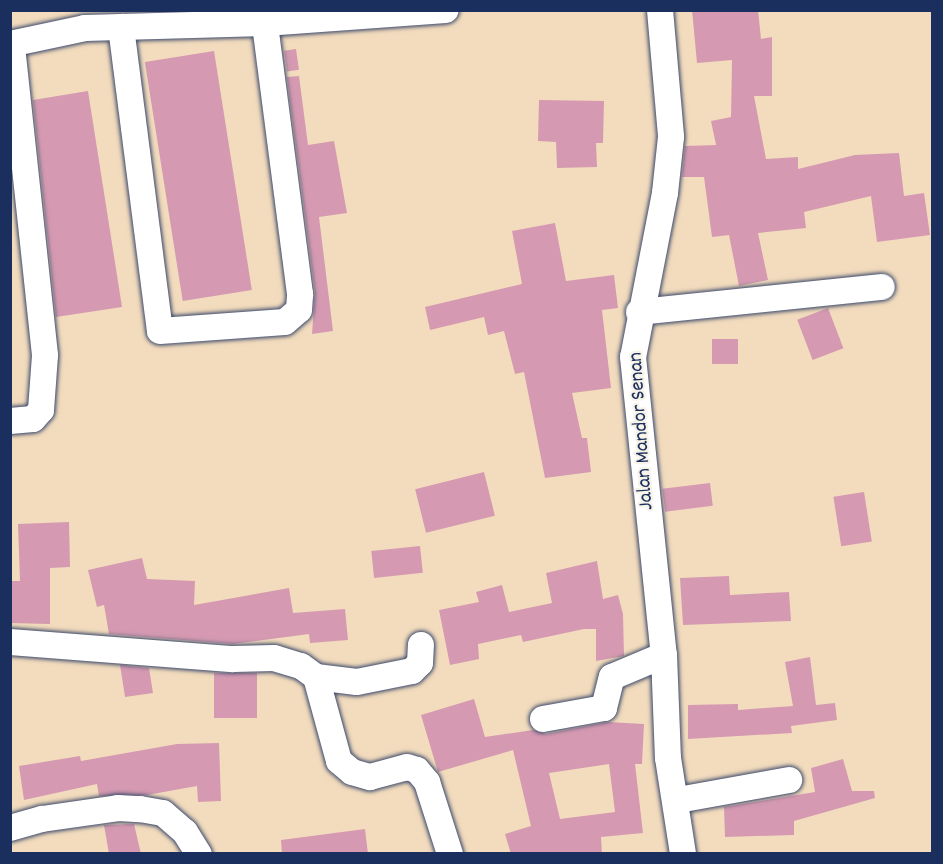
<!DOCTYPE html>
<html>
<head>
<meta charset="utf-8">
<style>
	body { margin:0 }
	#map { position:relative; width:943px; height:864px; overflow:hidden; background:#f3dcbd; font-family:Dekko,sans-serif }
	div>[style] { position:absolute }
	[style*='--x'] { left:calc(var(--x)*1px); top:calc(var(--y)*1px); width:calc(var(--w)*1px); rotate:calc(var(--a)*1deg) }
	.building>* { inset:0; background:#d59ab1; transform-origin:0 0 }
	.roads { filter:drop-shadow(0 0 2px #3b496c) drop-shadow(0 0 2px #3b496c) }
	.minor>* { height:26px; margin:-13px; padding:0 13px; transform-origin:13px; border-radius:13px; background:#fff }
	span { translate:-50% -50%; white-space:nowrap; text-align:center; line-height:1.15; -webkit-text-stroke:4.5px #f7f3e8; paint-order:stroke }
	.street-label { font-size:21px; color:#1b2f5e }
	.frame { position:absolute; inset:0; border:12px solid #1b2f5e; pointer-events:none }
</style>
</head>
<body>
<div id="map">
	<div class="building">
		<i style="clip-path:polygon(692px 10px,758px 10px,761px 39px,772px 37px,772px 96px,754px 96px,766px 159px,798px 157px,798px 169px,855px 155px,899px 153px,904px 196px,924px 193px,930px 235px,877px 242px,871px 196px,804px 212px,806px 228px,758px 233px,768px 280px,739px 286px,729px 235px,712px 237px,704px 177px,682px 177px,685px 146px,716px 145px,711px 121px,731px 117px,732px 60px,697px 63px)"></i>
		<i style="left:296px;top:49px;width:21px;height:12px;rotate:82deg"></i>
		<i style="left:214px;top:51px;width:242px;height:70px;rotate:81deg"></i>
		<i style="clip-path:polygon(299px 76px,308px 145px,334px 141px,347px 213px,319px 217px,333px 331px,312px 334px,315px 292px,287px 77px)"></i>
		<i style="clip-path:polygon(88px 91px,122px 307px,56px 317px,33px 100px)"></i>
		<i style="clip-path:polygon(539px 100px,604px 101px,603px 143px,596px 143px,597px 167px,557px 168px,556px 142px,538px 141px)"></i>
		<i style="clip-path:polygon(555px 223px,566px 281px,614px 275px,618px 308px,602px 310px,611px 388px,572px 393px,582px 438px,587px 438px,591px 472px,545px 478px,524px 372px,515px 374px,504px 331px,488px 335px,484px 317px,430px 330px,425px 307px,522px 284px,512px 231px)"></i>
		<i style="left:828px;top:308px;width:43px;height:33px;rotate:69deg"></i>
		<i style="left:712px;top:339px;width:26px;height:25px"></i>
		<i style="left:484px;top:472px;width:45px;height:71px;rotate:76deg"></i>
		<i style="left:710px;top:483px;width:23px;height:48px;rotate:83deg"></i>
		<i style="left:864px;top:492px;width:50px;height:31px;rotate:81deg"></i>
		<i style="clip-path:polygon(69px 522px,70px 567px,50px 568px,50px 624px,10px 623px,10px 581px,20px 581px,18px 524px)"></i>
		<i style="left:420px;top:546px;width:27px;height:49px;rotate:84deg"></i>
		<i style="clip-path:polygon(142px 558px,147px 579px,195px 581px,194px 605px,289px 588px,293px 613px,345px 609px,348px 640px,310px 643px,309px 634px,233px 644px,109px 634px,104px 605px,97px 607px,88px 570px)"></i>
		<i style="clip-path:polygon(597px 561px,603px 599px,618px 595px,623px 614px,624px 656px,596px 661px,596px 629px,584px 629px,523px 642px,521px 635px,478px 644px,479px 659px,450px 665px,439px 610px,479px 602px,476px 592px,502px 585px,509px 612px,552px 603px,546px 573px)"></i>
		<i style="clip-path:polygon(729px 576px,730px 595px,789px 592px,791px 621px,683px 625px,680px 578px)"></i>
		<i style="clip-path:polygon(810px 657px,816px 705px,835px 703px,837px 720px,791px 726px,792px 733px,688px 739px,688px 705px,738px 704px,738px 710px,793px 706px,785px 662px)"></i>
		<i style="clip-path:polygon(120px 665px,149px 668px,153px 693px,125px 697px)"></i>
		<i style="left:214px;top:673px;width:43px;height:45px"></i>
		<i style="clip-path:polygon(evenodd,474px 699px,485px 737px,533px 730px,546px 734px,608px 722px,644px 724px,642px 764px,635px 764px,643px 833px,601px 837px,602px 854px,511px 854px,505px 834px,531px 826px,513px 750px,438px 772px,421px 715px,474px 699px,609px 764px,615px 812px,560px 819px,549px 773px,609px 764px)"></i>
		<i style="clip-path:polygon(219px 743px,221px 801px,198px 802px,197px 786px,147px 795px,99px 796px,97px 784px,24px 800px,19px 766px,80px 756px,81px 761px,177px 744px)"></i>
		<i style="clip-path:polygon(843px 759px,852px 791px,874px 791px,875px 798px,794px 821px,794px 835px,725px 837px,724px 807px,815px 792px,811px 768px)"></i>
		<i style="clip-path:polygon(134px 824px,141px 854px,109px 854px,104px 825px)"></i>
		<i style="clip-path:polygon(365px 829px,368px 854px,282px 854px,281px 840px)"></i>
	</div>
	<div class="roads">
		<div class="minor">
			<i style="--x:660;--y:10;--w:127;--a:85"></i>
			<i style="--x:671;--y:137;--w:56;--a:96.1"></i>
			<i style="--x:665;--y:193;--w:167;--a:101"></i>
			<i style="--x:633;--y:357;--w:300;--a:84.1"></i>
			<i style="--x:664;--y:655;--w:103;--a:87.8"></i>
			<i style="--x:668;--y:758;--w:97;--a:81.1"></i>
			<i style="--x:121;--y:27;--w:306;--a:82.7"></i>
			<i style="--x:160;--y:331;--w:125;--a:-4.1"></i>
			<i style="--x:285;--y:322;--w:18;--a:-41"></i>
			<i style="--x:299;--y:310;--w:16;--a:-86"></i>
			<i style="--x:300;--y:294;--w:273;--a:-97.4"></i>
			<i style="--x:10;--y:44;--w:77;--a:-12"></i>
			<i style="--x:85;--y:28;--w:180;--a:-1.6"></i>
			<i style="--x:265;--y:23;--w:181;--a:-4.1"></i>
			<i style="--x:639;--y:312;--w:244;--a:-5.9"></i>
			<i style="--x:10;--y:421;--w:23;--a:-5"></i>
			<i style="--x:33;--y:419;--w:12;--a:-48"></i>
			<i style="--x:41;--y:410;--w:55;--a:-85.8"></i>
			<i style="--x:45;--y:355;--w:313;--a:-96.1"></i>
			<i style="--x:10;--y:642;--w:224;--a:4.4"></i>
			<i style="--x:233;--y:659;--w:41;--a:-1.4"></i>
			<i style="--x:274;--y:658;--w:28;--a:17"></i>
			<i style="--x:301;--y:666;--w:19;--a:36"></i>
			<i style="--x:316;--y:677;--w:41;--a:7"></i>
			<i style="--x:357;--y:682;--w:56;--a:-11.3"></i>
			<i style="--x:412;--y:671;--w:11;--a:-45"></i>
			<i style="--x:420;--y:663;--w:18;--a:-87"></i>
			<i style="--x:316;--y:677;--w:87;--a:74.7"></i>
			<i style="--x:339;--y:761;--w:17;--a:40"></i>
			<i style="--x:352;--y:772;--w:19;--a:16"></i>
			<i style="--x:370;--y:777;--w:38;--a:-15"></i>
			<i style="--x:407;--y:767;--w:10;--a:17"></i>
			<i style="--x:417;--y:770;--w:16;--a:50"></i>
			<i style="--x:427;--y:782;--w:76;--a:72.3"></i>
			<i style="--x:543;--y:719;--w:62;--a:-10.2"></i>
			<i style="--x:604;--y:708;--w:32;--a:-76"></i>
			<i style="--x:612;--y:677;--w:56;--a:-22.9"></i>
			<i style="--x:678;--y:800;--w:113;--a:-10.2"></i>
			<i style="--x:10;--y:828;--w:33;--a:-16"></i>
			<i style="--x:42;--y:819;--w:77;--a:-8.2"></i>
			<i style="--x:118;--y:808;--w:22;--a:3"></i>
			<i style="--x:140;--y:809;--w:23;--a:10"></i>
			<i style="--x:163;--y:813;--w:29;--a:41"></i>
			<i style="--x:185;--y:832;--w:26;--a:58"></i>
		</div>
	</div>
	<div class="street-label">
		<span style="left:642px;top:431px;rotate:-94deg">Jalan Mandor Senan</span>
	</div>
	<div class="frame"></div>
</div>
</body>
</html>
